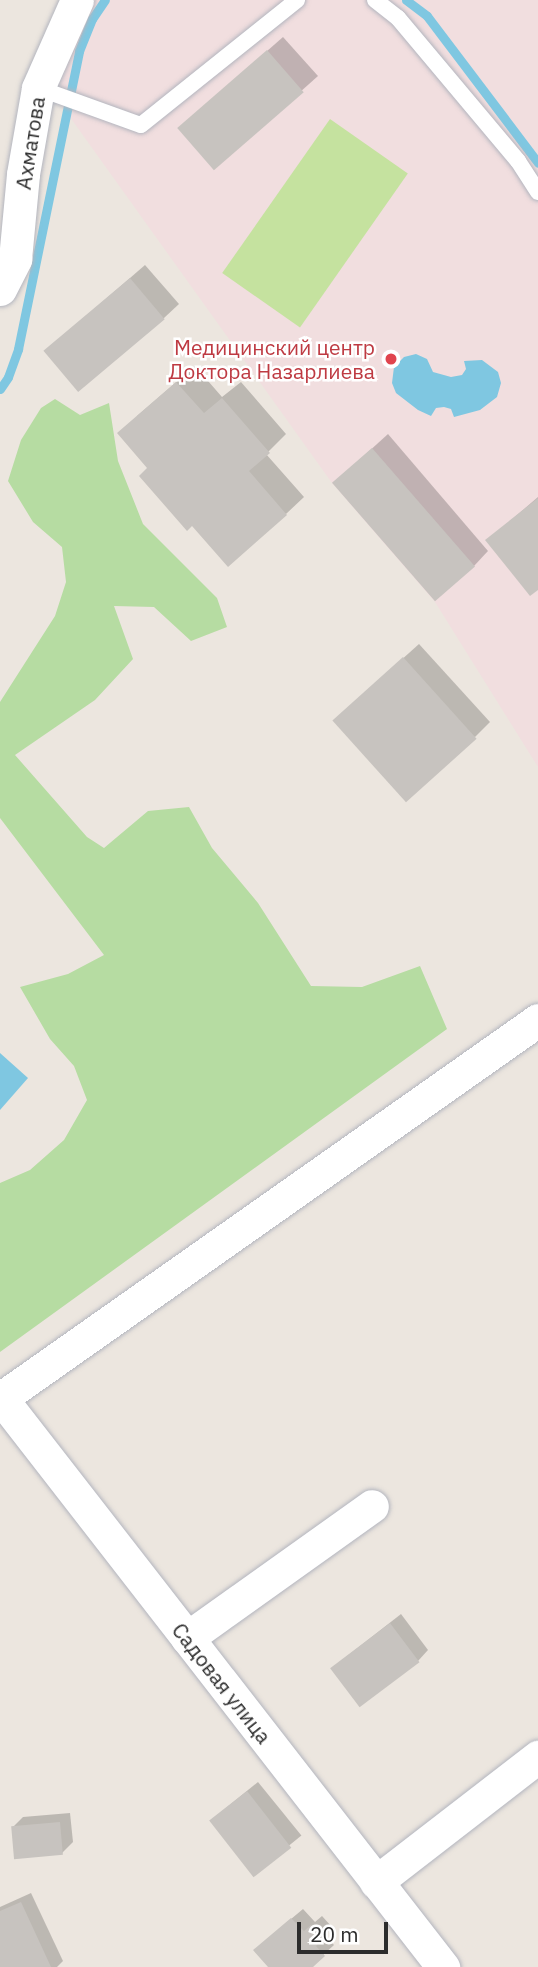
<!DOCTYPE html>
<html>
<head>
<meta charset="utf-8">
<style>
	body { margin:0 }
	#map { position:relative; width:538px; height:1967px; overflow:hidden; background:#ece6df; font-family:"IBM Plex Sans",sans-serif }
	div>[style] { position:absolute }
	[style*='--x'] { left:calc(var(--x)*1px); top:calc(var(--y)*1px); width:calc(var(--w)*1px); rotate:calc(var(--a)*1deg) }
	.medical>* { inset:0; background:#f1dedf }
	.green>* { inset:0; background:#b6dca2 }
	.pitch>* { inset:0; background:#c5e29f; transform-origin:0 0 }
	.water>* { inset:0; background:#7fc7e1 }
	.shadow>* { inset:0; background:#0003; transform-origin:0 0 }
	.stream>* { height:9px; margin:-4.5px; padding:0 4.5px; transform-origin:4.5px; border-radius:4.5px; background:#7fc7e1 }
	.building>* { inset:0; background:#c7c3bf; transform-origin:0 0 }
	.roads { filter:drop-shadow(0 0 2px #b3b5be) drop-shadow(0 0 2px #b3b5be) }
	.lane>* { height:16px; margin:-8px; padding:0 8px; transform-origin:8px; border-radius:8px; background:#fff }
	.street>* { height:33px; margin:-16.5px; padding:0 16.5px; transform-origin:16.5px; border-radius:16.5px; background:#fff }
	.dots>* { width:19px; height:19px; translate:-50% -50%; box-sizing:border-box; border:4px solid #fff; border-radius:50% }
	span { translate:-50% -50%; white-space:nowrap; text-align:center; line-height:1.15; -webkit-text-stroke:5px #fff; paint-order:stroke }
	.street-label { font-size:21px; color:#2c2c2c }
	.health-label { font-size:21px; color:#be3a42 }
	.right { translate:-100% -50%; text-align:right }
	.scale { position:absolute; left:297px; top:1922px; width:91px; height:32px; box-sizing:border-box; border:4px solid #2c2c2c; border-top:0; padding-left:9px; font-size:21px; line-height:24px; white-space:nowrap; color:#2c2c2c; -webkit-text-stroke:5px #fff; paint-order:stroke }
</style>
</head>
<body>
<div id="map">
	<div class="medical">
		<i style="clip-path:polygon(90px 0,538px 0,538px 767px,435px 602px,332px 483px,52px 92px)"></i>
	</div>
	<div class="green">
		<i style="clip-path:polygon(55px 399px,80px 415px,109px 403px,118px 461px,143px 524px,217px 598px,227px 627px,191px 641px,154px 607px,114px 606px,133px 659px,95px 700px,15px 755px,87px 837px,104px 848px,148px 811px,189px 807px,212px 848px,258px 903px,311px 986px,362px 987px,420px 966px,447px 1029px,0 1352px,0 1183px,30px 1170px,64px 1140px,87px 1100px,74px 1066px,50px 1039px,20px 987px,68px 974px,104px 955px,0 818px,0 702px,55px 616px,66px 582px,62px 547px,33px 522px,8px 481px,21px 440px,41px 408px)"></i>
	</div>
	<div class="pitch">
		<i style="left:330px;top:119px;width:95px;height:188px;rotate:35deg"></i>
	</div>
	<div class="water">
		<i style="clip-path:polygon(416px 354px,427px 359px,433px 372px,451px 377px,462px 375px,466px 369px,464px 361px,482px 360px,498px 372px,501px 383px,497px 397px,480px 410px,454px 417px,451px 409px,444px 407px,436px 408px,431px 416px,418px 410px,396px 393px,392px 383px,394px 367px,404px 357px)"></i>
		<i style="clip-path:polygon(0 1053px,28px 1078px,0 1110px)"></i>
	</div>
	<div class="shadow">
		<i style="clip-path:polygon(283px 37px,318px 76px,215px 168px,195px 114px)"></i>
		<i style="clip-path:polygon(145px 265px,179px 304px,164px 318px,62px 337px)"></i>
		<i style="clip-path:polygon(195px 366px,222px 397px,241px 382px,286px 434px,266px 454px,304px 497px,286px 514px,149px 468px,137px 416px)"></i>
		<i style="clip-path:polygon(388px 434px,488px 551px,474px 566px,334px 483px)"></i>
		<i style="clip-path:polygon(538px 497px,538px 588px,488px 540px)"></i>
		<i style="clip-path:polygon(419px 644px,490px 722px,475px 737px,350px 706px)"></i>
		<i style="clip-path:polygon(401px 1614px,428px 1650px,418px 1661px,332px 1668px)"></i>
		<i style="left:258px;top:1782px;width:69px;height:61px;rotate:51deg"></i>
		<i style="clip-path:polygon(70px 1813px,73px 1842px,62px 1853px,13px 1827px,23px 1817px)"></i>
		<i style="clip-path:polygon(31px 1893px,63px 1961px,57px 1967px,0 1967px,0 1907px)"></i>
		<i style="clip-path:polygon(303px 1909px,315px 1922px,322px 1916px,332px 1927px,325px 1935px,334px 1945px,310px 1967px,270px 1967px,266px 1940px)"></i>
	</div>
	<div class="stream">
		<i style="--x:406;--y:0;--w:26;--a:37"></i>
		<i style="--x:427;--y:16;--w:184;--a:52.9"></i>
		<i style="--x:0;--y:389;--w:14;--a:-56"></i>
		<i style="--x:8;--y:377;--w:30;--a:-70"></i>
		<i style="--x:18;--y:349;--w:304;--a:-78.4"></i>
		<i style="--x:79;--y:51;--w:35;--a:-68"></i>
		<i style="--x:92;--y:19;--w:23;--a:-56"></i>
	</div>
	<div class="building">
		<i style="left:267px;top:50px;width:56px;height:119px;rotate:49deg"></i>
		<i style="left:130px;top:278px;width:54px;height:113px;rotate:50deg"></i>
		<i style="clip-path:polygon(176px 382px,204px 413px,222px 398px,270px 453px,249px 471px,287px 515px,228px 567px,192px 526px,187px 531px,139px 476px,147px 468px,117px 433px)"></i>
		<i style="left:372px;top:448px;width:157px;height:53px;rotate:49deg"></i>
		<i style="clip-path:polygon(538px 498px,538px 590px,530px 596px,485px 540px)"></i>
		<i style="left:403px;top:657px;width:110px;height:95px;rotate:48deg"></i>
		<i style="left:390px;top:1623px;width:49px;height:75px;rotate:53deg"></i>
		<i style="left:247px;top:1791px;width:72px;height:48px;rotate:52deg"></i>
		<i style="left:60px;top:1822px;width:33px;height:49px;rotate:85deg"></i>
		<i style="clip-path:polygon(21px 1902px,51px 1967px,0 1967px,0 1911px)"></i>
		<i style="clip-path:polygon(291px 1918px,304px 1931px,311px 1925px,323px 1939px,316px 1946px,325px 1956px,313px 1967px,268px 1967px,253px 1950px)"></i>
	</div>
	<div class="roads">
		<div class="lane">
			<i style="--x:375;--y:0;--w:29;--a:38"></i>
			<i style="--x:398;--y:18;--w:187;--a:50"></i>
			<i style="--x:518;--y:161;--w:37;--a:57"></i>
			<i style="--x:38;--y:88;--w:109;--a:19.8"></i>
			<i style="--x:141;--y:125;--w:200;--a:-38.7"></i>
		</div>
		<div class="street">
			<i style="--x:0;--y:289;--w:34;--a:-63"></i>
			<i style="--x:15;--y:259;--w:85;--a:-84.6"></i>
			<i style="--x:23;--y:174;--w:87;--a:-80.1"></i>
			<i style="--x:38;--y:88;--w:96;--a:-66.1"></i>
			<i style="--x:1;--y:1398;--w:721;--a:52.16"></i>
			<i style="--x:0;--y:1399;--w:658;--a:-35.16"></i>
			<i style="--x:187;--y:1638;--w:227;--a:-35.5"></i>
			<i style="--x:376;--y:1882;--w:205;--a:-37.7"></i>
		</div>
	</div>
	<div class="dots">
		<i style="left:391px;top:359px;background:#e0444e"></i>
	</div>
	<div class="street-label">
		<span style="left:30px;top:143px;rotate:-81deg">Ахматова</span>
		<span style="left:222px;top:1683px;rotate:52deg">Садовая улица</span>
	</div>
	<div class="health-label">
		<span class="right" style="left:375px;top:359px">Медицинский центр<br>Доктора Назарлиева</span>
	</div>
	<div class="scale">20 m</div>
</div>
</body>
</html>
